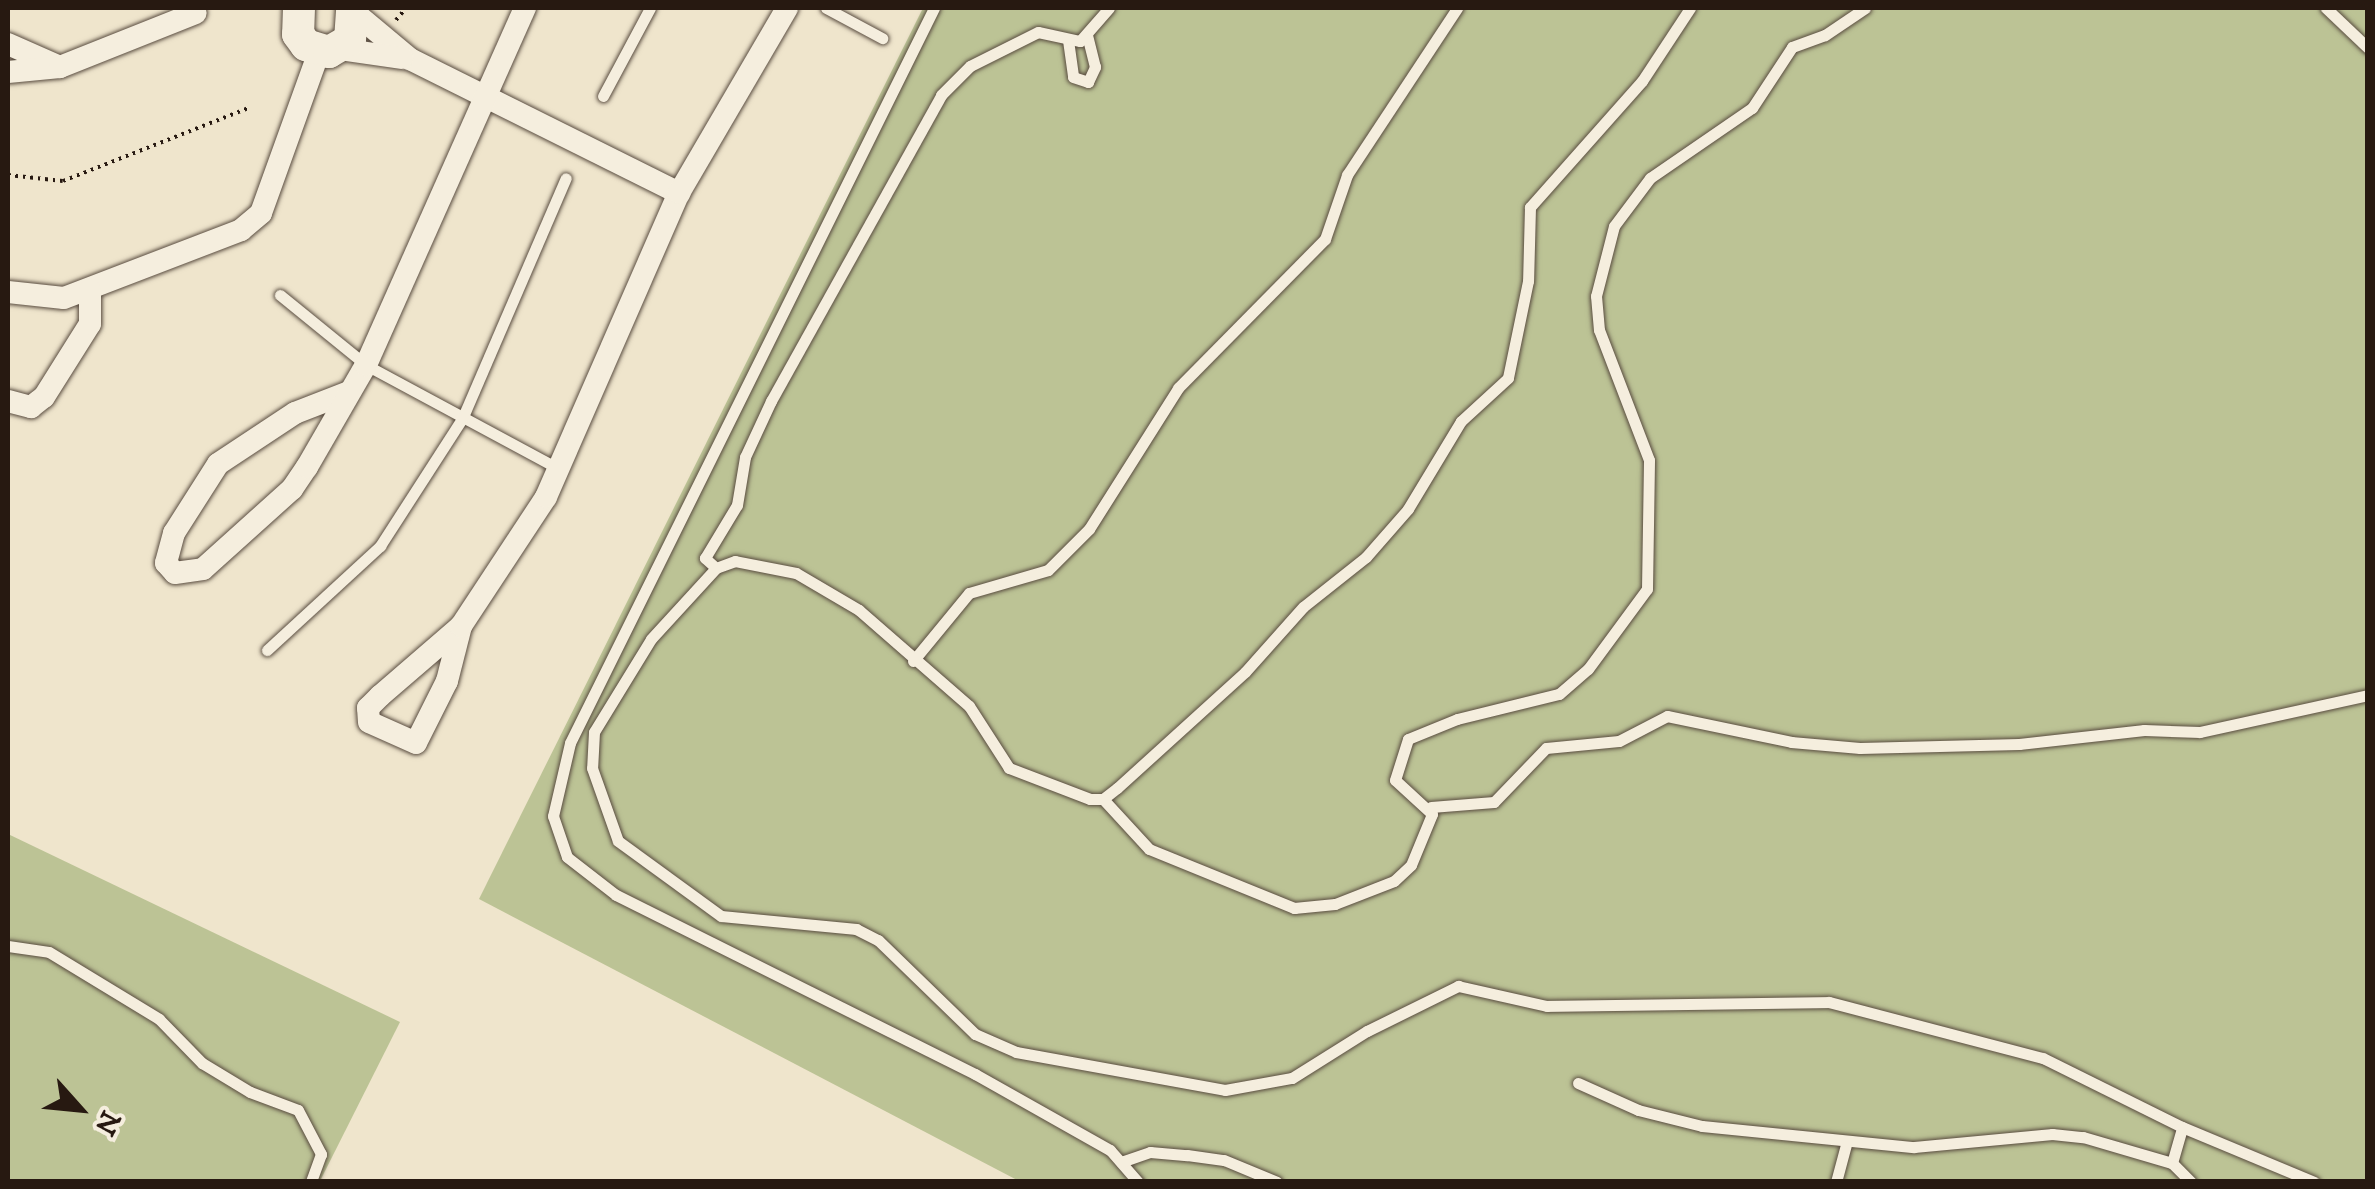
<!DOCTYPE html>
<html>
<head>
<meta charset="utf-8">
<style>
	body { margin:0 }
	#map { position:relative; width:2375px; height:1189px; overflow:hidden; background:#efe5cc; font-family:"IM FELL DW Pica",serif }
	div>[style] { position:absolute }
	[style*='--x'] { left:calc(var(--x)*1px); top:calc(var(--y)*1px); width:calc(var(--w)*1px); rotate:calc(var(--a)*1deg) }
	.green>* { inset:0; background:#bcc395 }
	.path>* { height:4px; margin-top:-2px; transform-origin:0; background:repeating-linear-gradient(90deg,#271911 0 2.5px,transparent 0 7.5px) }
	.roads { filter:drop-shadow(0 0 2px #594c40) drop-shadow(0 0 2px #594c40) }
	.lane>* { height:11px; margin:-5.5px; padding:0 5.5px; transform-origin:5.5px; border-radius:5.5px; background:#f5eede }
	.street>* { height:22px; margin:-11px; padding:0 11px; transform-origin:11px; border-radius:11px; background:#f5eede }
	.secondary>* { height:32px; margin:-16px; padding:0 16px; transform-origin:16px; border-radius:16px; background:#f5eede }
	span { translate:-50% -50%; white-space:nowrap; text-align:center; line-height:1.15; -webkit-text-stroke:8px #f5eede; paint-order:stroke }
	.frame { position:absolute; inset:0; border:10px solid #271911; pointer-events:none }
	.north { position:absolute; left:30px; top:1059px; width:100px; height:100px; -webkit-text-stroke:8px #f5eede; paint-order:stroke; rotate:117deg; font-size:28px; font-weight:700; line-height:40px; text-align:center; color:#271911 }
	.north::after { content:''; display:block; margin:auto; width:35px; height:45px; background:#271911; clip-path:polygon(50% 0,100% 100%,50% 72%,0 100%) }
</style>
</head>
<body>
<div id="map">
	<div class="green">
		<i style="clip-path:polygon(923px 8px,2367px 8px,2367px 1181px,1019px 1181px,479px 899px)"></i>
		<i style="clip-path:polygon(8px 834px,400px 1022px,320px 1181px,8px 1181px)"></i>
	</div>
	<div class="path">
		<i style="--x:396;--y:20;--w:16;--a:-50"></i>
		<i style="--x:8;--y:175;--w:55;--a:6.2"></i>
		<i style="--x:63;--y:181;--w:199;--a:-21.5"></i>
	</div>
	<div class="roads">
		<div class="lane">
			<i style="--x:826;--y:8;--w:64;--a:28.2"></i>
			<i style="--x:934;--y:8;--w:820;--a:116.35"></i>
			<i style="--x:570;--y:743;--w:75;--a:103.1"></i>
			<i style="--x:553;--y:816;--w:43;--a:71.1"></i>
			<i style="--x:567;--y:857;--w:62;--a:37.8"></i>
			<i style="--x:616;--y:895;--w:401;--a:26.5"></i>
			<i style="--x:975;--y:1074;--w:155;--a:29.4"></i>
			<i style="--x:1110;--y:1150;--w:43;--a:48.8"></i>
			<i style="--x:1690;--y:8;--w:87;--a:123.3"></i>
			<i style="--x:1642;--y:81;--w:169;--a:131.6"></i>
			<i style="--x:1530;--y:207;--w:74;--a:91.5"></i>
			<i style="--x:1528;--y:281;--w:99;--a:101.7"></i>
			<i style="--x:1508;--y:378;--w:64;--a:137.5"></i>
			<i style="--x:1461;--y:421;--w:103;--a:121.1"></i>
			<i style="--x:1408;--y:509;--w:64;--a:131.2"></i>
			<i style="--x:1366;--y:557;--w:80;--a:141.6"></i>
			<i style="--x:1303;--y:607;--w:87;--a:131.7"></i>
			<i style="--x:1245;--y:672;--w:173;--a:137.8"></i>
			<i style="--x:1117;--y:788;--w:18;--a:142"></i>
			<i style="--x:1103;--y:799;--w:13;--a:180"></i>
			<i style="--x:1090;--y:799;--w:87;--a:-159.1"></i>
			<i style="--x:1009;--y:768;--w:74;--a:-122.8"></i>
			<i style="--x:969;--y:706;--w:146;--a:-138.9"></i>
			<i style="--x:859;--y:610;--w:73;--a:-149.6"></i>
			<i style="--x:796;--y:573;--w:62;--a:-168.9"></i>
			<i style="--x:735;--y:561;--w:20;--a:160"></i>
			<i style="--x:716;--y:568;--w:96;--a:132.5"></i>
			<i style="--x:651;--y:639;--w:109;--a:121.5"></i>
			<i style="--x:594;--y:732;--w:36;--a:93"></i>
			<i style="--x:592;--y:768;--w:77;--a:70.4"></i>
			<i style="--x:618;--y:841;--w:127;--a:36.1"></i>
			<i style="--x:721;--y:916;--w:136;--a:5.5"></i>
			<i style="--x:856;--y:929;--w:25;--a:27"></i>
			<i style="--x:878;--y:940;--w:135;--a:44.1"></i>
			<i style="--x:975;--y:1034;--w:45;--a:23.7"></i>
			<i style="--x:1016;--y:1052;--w:212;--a:10.3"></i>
			<i style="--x:1225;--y:1090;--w:68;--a:-10.2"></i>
			<i style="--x:1292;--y:1078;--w:89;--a:-32.1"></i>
			<i style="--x:1367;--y:1031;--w:102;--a:-26.3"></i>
			<i style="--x:1458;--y:986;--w:91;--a:12.7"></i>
			<i style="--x:1547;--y:1006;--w:282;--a:-0.8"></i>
			<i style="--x:1829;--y:1002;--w:221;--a:14.7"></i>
			<i style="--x:2043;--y:1058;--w:155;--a:26.4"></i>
			<i style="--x:2182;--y:1127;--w:143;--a:22.6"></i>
			<i style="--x:2326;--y:8;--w:58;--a:43.6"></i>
			<i style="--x:1068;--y:40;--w:37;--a:82"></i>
			<i style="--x:1073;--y:77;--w:16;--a:18"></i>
			<i style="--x:1088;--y:82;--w:17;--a:-65"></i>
			<i style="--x:1095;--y:67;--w:33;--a:-104"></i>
			<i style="--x:603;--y:96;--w:100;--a:-61.9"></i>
			<i style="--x:280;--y:295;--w:111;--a:39.1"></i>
			<i style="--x:366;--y:365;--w:221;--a:28.3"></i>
			<i style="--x:716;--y:568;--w:15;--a:-138"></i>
			<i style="--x:705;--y:558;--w:62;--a:-58.9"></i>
			<i style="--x:737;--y:505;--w:49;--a:-80.5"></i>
			<i style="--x:745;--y:457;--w:62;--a:-65.1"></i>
			<i style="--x:771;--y:401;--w:350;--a:-60.9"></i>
			<i style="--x:941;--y:95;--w:41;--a:-45"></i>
			<i style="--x:970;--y:66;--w:76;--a:-26.6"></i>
			<i style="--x:1038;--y:32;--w:43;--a:12.1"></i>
			<i style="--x:1080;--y:41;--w:44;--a:-48.7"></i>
			<i style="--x:267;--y:650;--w:154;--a:-42.6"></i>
			<i style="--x:380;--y:546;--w:151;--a:-57.2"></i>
			<i style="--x:462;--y:419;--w:262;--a:-66.7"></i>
			<i style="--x:913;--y:661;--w:88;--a:-50.5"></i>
			<i style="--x:969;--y:593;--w:82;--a:-16.2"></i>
			<i style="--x:1048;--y:570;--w:58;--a:-45"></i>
			<i style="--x:1089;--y:529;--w:167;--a:-57.7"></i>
			<i style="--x:1178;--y:388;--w:209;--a:-45.4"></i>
			<i style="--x:1325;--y:239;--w:68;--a:-71"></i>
			<i style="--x:1347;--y:175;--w:200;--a:-56.6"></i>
			<i style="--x:1103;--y:799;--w:68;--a:47.4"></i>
			<i style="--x:1149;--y:849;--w:157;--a:22.1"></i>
			<i style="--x:1294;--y:908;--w:41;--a:-5.6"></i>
			<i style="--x:1335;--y:904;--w:63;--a:-21.3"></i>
			<i style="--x:1394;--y:881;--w:23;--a:-43"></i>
			<i style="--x:1411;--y:865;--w:55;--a:-67.6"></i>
			<i style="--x:1432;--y:814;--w:50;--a:-137.4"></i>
			<i style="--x:1395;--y:780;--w:43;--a:-72.4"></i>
			<i style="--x:1408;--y:739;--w:53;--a:-22.2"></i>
			<i style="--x:1457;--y:719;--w:105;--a:-13.8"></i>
			<i style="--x:1559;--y:694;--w:38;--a:-41"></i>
			<i style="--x:1588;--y:669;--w:99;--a:-53.6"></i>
			<i style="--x:1647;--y:589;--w:129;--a:-89.1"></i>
			<i style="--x:1649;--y:460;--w:139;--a:-111"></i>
			<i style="--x:1599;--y:330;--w:34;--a:-95"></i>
			<i style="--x:1596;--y:296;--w:72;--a:-75.6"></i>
			<i style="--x:1614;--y:226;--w:60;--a:-53.1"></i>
			<i style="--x:1650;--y:178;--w:124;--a:-34.5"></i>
			<i style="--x:1752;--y:108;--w:73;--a:-56.7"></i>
			<i style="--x:1792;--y:47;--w:35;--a:-20"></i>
			<i style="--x:1825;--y:35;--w:48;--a:-34"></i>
			<i style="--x:1431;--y:807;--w:63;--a:-4.5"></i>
			<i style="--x:1494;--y:802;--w:75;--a:-46.1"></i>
			<i style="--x:1546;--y:748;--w:73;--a:-5.5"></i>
			<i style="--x:1619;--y:741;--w:54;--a:-27.5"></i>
			<i style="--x:1667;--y:716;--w:127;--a:11.8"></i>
			<i style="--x:1791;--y:742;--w:69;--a:5"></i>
			<i style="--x:1860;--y:748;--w:159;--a:-1.4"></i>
			<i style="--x:2019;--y:744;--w:126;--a:-6.4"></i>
			<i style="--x:2144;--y:730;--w:56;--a:2"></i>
			<i style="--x:2200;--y:732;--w:172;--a:-12.4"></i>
			<i style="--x:8;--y:946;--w:41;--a:8.3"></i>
			<i style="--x:49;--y:952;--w:129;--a:31.3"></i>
			<i style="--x:159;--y:1019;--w:62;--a:45.7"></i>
			<i style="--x:202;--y:1063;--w:56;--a:31.1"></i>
			<i style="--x:250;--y:1092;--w:51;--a:20.6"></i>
			<i style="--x:298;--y:1110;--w:50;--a:62.4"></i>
			<i style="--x:321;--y:1154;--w:30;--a:110"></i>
			<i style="--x:1578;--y:1083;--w:66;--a:24.2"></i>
			<i style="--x:1638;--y:1110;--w:66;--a:14"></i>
			<i style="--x:1702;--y:1126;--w:213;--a:5.7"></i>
			<i style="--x:1914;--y:1147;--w:139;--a:-5.4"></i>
			<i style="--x:2052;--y:1134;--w:31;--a:6"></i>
			<i style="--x:2083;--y:1137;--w:93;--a:16.3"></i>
			<i style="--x:2172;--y:1163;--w:27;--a:45"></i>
			<i style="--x:1121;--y:1162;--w:31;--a:-19"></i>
			<i style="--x:1150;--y:1152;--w:37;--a:5"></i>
			<i style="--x:1187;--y:1155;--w:37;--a:8"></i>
			<i style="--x:1224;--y:1160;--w:57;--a:22.5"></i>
			<i style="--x:2172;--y:1163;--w:37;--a:-74"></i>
			<i style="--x:1836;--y:1182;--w:42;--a:-75"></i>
		</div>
		<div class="street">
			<i style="--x:355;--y:13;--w:72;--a:39.9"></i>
			<i style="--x:410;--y:59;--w:301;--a:26.5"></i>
			<i style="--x:8;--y:44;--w:57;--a:23.9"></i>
			<i style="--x:339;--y:49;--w:64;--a:8.1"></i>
			<i style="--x:8;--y:72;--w:52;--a:-5.5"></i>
			<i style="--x:60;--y:67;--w:146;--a:-21.7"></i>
			<i style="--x:8;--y:292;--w:56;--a:6.1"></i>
			<i style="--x:64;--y:298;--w:190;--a:-21"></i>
			<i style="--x:241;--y:230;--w:26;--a:-40"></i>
			<i style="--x:261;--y:213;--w:171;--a:-70.2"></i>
			<i style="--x:349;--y:392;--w:58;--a:158.7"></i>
			<i style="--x:295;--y:413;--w:92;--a:146.5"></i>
			<i style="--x:218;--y:464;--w:82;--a:122.5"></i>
			<i style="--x:174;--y:533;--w:31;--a:105"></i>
			<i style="--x:166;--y:563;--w:13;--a:48"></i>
			<i style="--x:175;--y:573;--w:28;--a:-8"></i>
			<i style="--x:203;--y:569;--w:120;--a:-42"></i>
			<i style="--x:292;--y:489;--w:27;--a:-56"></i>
			<i style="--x:307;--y:467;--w:118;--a:-60"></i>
			<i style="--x:366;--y:365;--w:391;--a:-66"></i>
			<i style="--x:8;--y:401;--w:24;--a:15"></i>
			<i style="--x:31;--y:407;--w:16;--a:-38"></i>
			<i style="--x:44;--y:397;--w:86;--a:-57.8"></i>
			<i style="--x:90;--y:324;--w:34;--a:-90"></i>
			<i style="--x:461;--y:626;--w:57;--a:104.3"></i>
			<i style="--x:447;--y:681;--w:69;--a:116.6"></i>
			<i style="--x:416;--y:743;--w:51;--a:-155.9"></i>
			<i style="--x:369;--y:722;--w:14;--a:-94"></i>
			<i style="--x:368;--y:708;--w:17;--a:-45"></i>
			<i style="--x:380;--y:696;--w:107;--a:-40.8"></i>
			<i style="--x:461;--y:626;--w:154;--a:-56.6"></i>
			<i style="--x:546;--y:497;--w:332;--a:-66.4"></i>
			<i style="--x:679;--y:193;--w:214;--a:-59.7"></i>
		</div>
		<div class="secondary">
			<i style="--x:299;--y:8;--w:26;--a:92"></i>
			<i style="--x:298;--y:34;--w:14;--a:54"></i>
			<i style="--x:306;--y:45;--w:24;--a:17"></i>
			<i style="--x:329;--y:52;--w:24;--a:-30"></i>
			<i style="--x:350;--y:40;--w:32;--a:-86"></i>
		</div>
	</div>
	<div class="frame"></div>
	<div class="north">N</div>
</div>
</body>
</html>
